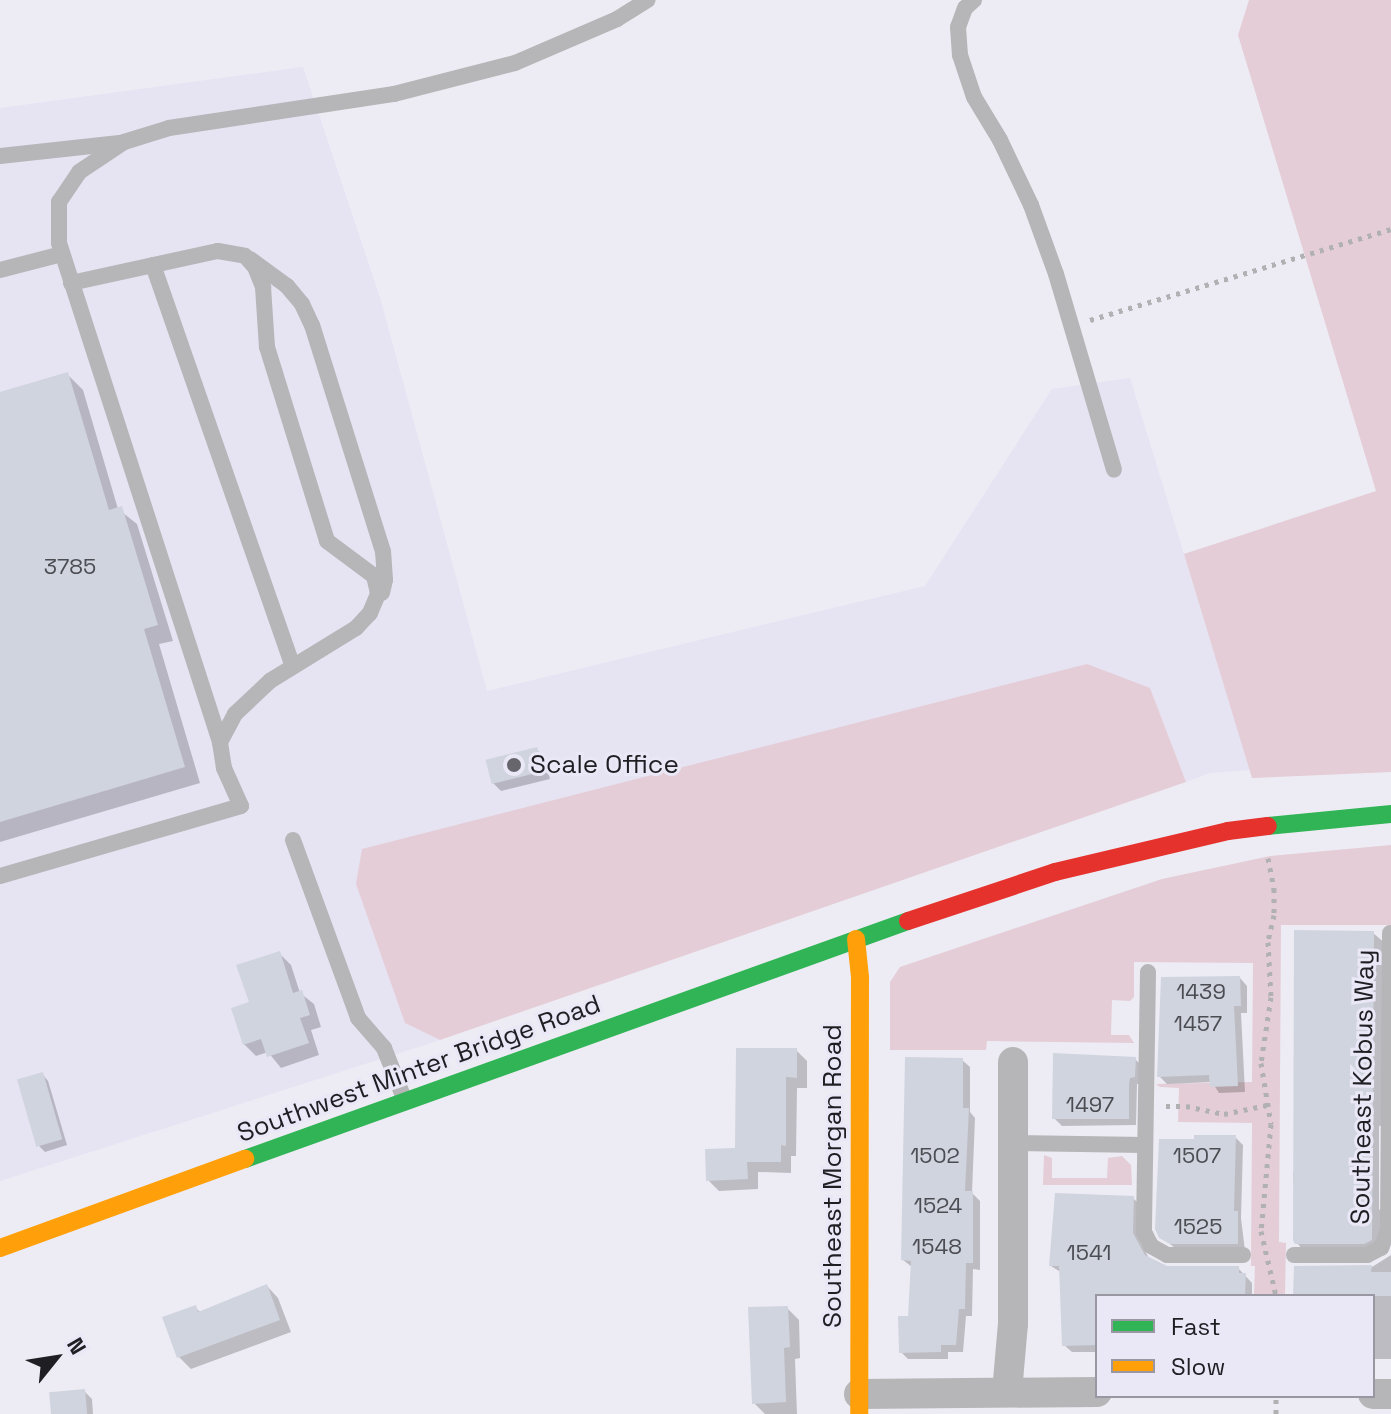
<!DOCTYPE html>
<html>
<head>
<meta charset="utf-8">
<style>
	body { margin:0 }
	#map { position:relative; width:1391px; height:1414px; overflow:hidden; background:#edecf4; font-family:"Space Grotesk",sans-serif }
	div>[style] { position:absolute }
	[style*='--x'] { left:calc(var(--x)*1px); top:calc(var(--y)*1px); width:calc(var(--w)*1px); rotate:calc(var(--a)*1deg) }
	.built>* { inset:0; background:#e6e3f3 }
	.green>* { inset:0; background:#e4cdd6 }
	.shadow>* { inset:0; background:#0003 }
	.building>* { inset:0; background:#d0d4de; transform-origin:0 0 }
	.path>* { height:5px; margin-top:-2.5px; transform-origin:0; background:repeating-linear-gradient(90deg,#b1b0b3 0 4px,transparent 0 10px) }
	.lane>* { height:16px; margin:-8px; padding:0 8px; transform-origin:8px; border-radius:8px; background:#b6b5b7 }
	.street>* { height:30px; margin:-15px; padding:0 15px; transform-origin:15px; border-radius:15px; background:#b6b5b7 }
	.fast>* { height:18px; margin:-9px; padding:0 9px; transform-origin:9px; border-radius:9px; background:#30b455 }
	.slow>* { height:18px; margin:-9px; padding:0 9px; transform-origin:9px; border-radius:9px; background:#ff9f0a }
	.jam>* { height:18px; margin:-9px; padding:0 9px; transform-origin:9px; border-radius:9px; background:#e5322d }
	.dots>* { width:22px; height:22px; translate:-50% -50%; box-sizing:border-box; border:4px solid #eae8f7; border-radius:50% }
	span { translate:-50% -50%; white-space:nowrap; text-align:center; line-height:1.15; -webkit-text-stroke:6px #eae8f7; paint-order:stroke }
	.number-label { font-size:22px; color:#4c4c53 }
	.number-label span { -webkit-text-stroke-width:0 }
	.poi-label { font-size:26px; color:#1f1e23 }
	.left { translate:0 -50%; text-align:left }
	.street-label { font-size:26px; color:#1f1e23 }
	.legend { position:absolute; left:1095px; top:1294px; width:280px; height:104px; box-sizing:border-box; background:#eae8f7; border:2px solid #9997a2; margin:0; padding:10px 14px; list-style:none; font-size:24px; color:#1f1e23 }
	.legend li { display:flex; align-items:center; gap:16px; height:40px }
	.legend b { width:40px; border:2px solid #9997a2 }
	.north { position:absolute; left:16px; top:1318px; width:80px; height:80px; -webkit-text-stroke:6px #eae8f7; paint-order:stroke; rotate:60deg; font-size:22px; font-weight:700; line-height:32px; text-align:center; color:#1f1e23 }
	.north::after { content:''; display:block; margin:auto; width:28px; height:36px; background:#1f1e23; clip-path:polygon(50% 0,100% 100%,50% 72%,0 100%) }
</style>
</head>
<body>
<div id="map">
	<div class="built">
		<i style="clip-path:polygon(303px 67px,381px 301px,487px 691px,925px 586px,1052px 389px,1130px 378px,1250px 770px,1210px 773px,1186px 782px,1150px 688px,405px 1023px,440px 1040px,0 1181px,0 108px)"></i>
	</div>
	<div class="green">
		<i style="clip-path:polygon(1249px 0,1391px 0,1391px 772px,1252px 778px,1184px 554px,1376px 491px,1238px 35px)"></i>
		<i style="clip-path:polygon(1087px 664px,1150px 688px,1186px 782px,440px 1040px,405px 1023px,356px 884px,362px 849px)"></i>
		<i style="clip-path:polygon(1391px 845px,1391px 925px,1281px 925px,1279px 1242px,1286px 1243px,1285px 1296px,1254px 1296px,1255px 1266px,1251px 1266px,1252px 1123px,1178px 1122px,1179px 1088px,1160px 1087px,1156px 1084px,1252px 1082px,1253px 963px,1134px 962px,1134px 997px,1130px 1001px,1112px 1000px,1111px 1035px,1129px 1035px,1134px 1043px,987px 1041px,986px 1050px,890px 1050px,890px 982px,900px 967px,1162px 879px,1270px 856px)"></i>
		<i style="clip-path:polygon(1044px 1155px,1052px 1158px,1052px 1178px,1107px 1178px,1108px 1158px,1122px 1156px,1131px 1165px,1132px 1185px,1043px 1185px)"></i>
	</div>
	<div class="shadow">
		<i style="clip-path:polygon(67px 374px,83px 390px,118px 509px,137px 524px,173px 641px,159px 644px,200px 783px,0 842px,0 394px)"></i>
		<i style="clip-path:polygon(536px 749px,544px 757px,550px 779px,501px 791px,493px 783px)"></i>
		<i style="clip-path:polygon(1373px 933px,1386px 944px,1385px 1125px,1379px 1126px,1379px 1209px,1384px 1214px,1380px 1247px,1304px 1251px,1297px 1243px,1293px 1172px,1296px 1172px)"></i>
		<i style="clip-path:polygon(279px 953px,291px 965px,300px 993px,314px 1004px,321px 1027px,311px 1030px,319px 1055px,281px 1068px,268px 1052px,256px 1056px,244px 1044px,251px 1004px)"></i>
		<i style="clip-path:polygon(1240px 978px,1247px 986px,1247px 1013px,1241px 1013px,1245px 1092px,1219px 1093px,1212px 1082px,1167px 1084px,1159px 1076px)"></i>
		<i style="clip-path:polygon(796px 1050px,807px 1061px,807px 1088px,797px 1088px,796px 1156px,791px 1156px,791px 1173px,758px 1172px,758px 1189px,719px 1191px,708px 1180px,737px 1150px)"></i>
		<i style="clip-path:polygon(1135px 1059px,1142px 1066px,1142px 1084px,1137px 1084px,1136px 1125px,1062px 1126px,1054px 1118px)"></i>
		<i style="clip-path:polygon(962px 1060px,970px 1067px,970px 1112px,975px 1118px,972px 1193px,980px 1201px,980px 1270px,973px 1269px,972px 1316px,966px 1316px,963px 1352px,948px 1352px,948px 1359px,908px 1359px,901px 1352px,910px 1318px,912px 1267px,903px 1260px)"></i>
		<i style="clip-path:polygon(43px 1075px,48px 1081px,67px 1145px,45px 1152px,39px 1146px)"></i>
		<i style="clip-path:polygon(1236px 1138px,1243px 1145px,1241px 1218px,1245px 1251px,1179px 1251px,1161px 1237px)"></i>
		<i style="clip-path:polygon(1133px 1198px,1140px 1205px,1140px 1242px,1150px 1260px,1166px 1268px,1238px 1268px,1252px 1283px,1252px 1296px,1097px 1296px,1097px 1352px,1072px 1352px,1064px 1345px,1062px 1273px,1051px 1266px)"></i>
		<i style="clip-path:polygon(1391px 1255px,1391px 1359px,1373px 1359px,1373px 1296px,1295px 1296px,1296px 1268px,1372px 1267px)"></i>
		<i style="clip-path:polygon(267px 1286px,278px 1298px,291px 1332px,191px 1369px,179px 1357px,195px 1307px,201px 1313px)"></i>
		<i style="clip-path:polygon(787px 1308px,799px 1320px,800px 1358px,795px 1359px,797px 1414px,765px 1414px,754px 1403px)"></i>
		<i style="clip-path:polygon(84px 1391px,92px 1399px,93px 1414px,53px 1414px)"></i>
	</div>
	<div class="building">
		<i style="clip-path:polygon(68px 372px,109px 510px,122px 506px,158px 625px,144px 629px,185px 767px,0 822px,0 392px)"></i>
		<i style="left:537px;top:747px;width:25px;height:53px;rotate:76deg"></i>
		<i style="clip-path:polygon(1294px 930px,1374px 931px,1372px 1240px,1364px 1244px,1295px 1244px,1293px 1240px)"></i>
		<i style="clip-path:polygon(280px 951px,293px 993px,302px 990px,310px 1015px,300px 1018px,309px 1043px,267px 1057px,261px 1039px,243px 1045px,231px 1008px,249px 1002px,236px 965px)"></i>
		<i style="clip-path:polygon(1240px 976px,1241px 1006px,1234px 1006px,1238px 1086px,1210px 1087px,1209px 1075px,1157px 1077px,1161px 977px)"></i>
		<i style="clip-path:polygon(736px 1048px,797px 1048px,797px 1078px,786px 1077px,786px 1146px,781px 1145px,781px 1162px,747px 1162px,748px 1179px,706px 1181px,705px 1149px,735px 1148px)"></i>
		<i style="clip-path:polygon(1053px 1053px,1136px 1057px,1135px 1077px,1130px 1078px,1129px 1085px,1129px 1119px,1052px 1119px)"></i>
		<i style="clip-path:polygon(905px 1057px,963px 1058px,963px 1108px,969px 1108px,965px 1191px,973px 1191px,973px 1263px,966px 1263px,965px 1309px,959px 1309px,956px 1345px,941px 1345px,941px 1352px,899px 1353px,898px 1316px,908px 1316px,911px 1261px,901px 1260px)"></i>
		<i style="left:43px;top:1072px;width:70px;height:27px;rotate:74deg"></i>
		<i style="clip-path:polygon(1194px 1135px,1236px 1135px,1234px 1211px,1238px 1211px,1238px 1244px,1170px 1244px,1159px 1238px,1155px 1229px,1159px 1139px,1194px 1139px)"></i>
		<i style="clip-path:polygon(1055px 1193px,1134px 1196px,1133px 1233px,1145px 1255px,1167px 1266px,1239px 1266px,1239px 1273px,1246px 1273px,1245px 1296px,1097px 1296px,1097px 1345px,1062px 1346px,1059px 1266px,1049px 1266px)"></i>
		<i style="clip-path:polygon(1372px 1265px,1371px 1272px,1391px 1272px,1391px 1296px,1293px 1296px,1294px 1266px)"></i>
		<i style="clip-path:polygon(267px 1284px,280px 1320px,177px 1358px,162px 1317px,196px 1305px,198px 1312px)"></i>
		<i style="clip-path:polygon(788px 1306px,790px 1347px,784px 1348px,786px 1402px,752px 1404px,748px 1307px)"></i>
		<i style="left:85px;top:1389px;width:25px;height:36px;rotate:85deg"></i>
	</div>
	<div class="path">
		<i style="--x:1090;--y:320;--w:314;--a:-16.8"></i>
		<i style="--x:1268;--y:858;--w:32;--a:79"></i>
		<i style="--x:1274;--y:889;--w:26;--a:90"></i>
		<i style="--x:1274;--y:915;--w:28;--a:103"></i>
		<i style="--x:1268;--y:942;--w:55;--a:86.9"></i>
		<i style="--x:1271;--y:997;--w:67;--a:98.6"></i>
		<i style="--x:1261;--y:1063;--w:62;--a:80.7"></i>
		<i style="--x:1271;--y:1124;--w:107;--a:95.3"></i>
		<i style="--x:1261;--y:1231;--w:67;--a:77"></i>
		<i style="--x:1166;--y:1106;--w:20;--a:0"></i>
		<i style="--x:1186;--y:1106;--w:39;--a:12"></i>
		<i style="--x:1224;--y:1114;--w:44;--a:-11.8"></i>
		<i style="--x:1276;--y:1414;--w:18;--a:-90"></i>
	</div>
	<div class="lane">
		<i style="--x:974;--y:0;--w:12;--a:138"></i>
		<i style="--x:965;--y:8;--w:20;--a:110"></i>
		<i style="--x:958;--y:27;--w:28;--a:86"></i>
		<i style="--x:960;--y:55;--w:44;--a:71.6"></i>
		<i style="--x:974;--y:97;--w:50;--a:58.8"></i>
		<i style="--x:1000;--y:140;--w:72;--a:64.5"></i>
		<i style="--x:1031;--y:205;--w:73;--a:70.1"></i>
		<i style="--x:1056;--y:274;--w:204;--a:73.5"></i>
		<i style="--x:0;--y:156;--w:120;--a:-6.2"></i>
		<i style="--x:250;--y:259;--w:46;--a:36.1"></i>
		<i style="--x:287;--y:286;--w:23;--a:50"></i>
		<i style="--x:302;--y:304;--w:23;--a:65"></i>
		<i style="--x:312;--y:325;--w:237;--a:72.6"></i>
		<i style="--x:383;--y:551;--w:29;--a:86"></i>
		<i style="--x:385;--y:580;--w:13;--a:103"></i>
		<i style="--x:153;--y:265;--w:423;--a:70.8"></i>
		<i style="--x:0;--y:270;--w:64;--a:-14.5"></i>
		<i style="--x:71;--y:283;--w:150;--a:-12.3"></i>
		<i style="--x:218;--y:251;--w:27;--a:10"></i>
		<i style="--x:245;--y:256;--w:15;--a:48"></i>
		<i style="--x:255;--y:267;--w:22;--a:68"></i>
		<i style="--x:263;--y:287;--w:60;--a:86.2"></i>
		<i style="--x:267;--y:347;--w:203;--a:72.8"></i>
		<i style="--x:327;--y:541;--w:59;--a:36.7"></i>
		<i style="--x:374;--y:576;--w:18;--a:77"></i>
		<i style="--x:378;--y:594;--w:21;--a:113"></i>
		<i style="--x:370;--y:613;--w:21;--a:133"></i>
		<i style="--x:356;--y:628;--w:101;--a:148.4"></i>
		<i style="--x:270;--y:681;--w:48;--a:136.7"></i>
		<i style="--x:235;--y:714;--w:32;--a:118"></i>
		<i style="--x:293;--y:840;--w:189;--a:69.9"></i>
		<i style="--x:358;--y:1018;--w:40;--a:49"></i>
		<i style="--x:384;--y:1048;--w:57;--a:68.4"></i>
		<i style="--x:0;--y:876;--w:251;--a:-16.2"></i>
		<i style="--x:241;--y:806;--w:42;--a:-114.1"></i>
		<i style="--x:224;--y:768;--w:26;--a:-99"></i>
		<i style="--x:220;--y:742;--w:524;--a:-107.88"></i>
		<i style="--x:59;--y:243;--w:41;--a:-90"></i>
		<i style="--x:59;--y:202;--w:36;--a:-56"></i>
		<i style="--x:79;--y:172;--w:54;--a:-33.7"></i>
		<i style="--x:124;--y:142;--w:47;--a:-17.3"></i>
		<i style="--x:169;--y:128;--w:228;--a:-8.6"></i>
		<i style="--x:394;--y:94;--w:125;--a:-14.4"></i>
		<i style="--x:515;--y:63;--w:111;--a:-23.3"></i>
		<i style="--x:617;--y:19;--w:36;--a:-32"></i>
		<i style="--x:1148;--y:972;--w:260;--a:90.9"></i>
		<i style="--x:1144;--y:1232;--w:16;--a:63"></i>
		<i style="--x:1151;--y:1246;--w:18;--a:29"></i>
		<i style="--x:1167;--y:1255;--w:76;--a:0"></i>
		<i style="--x:1014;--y:1143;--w:130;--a:0.9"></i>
		<i style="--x:1294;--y:1255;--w:73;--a:0"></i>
		<i style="--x:1367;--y:1255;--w:16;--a:-27"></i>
		<i style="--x:1381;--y:1248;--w:18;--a:-68"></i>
		<i style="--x:1388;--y:1231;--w:298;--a:-89.6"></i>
	</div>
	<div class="street">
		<i style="--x:1007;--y:1392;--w:68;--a:-85"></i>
		<i style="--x:1013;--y:1324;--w:262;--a:-90"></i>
		<i style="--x:859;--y:1394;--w:238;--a:-0.5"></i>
		<i style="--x:1373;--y:1394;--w:18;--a:0"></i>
	</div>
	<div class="fast">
		<i style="--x:1268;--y:826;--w:124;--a:-5.6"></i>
		<i style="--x:245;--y:1159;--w:704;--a:-19.75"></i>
	</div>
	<div class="slow">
		<i style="--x:856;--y:939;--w:39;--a:84"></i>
		<i style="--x:860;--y:978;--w:436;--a:90.1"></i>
		<i style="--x:0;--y:1248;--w:261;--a:-20"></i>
	</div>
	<div class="jam">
		<i style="--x:908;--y:921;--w:155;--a:-18.4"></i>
		<i style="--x:1055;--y:872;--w:178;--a:-13.3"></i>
		<i style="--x:1228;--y:831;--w:40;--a:-7.1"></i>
	</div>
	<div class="dots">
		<i style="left:514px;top:765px;background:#67666c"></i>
	</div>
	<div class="number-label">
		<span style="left:70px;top:567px">3785</span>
		<span style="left:1201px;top:992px">1439</span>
		<span style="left:1198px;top:1024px">1457</span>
		<span style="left:1090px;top:1105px">1497</span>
		<span style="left:935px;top:1156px">1502</span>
		<span style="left:1197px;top:1156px">1507</span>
		<span style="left:938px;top:1206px">1524</span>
		<span style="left:1198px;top:1227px">1525</span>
		<span style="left:937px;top:1247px">1548</span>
		<span style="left:1089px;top:1253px">1541</span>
	</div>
	<div class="poi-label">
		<span class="left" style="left:530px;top:765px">Scale Office</span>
	</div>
	<div class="street-label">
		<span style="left:419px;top:1069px;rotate:-20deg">Southwest Minter Bridge Road</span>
		<span style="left:1363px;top:1087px;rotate:-89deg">Southeast Kobus Way</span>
		<span style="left:833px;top:1176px;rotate:-90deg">Southeast Morgan Road</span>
	</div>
	<ul class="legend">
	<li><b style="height:10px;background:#30b455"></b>Fast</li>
	<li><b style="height:10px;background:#ff9f0a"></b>Slow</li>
	</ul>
	<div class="north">N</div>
</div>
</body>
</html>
